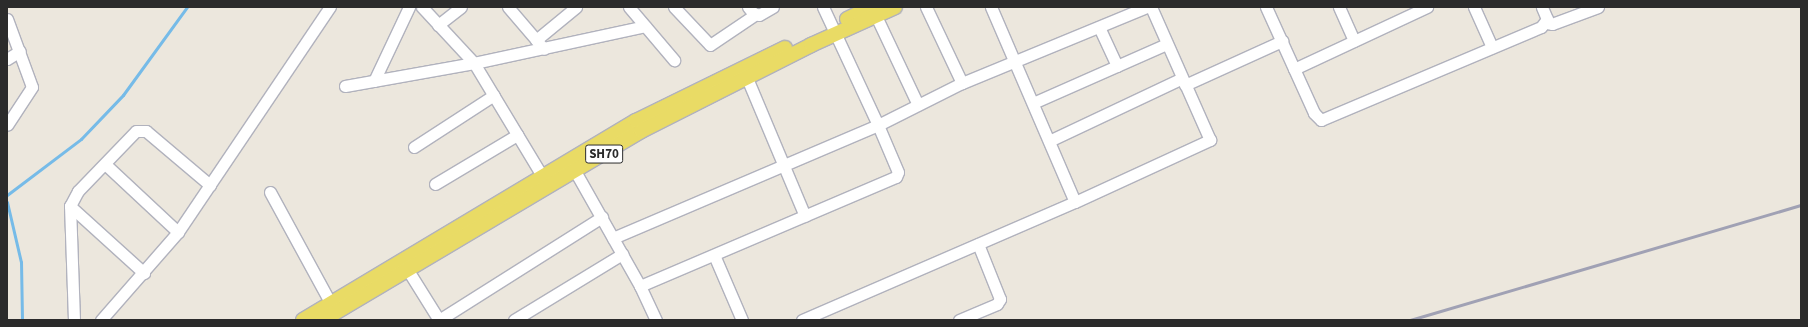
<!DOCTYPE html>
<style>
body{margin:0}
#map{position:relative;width:1808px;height:327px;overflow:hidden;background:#ece7dd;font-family:"Source Sans 3",sans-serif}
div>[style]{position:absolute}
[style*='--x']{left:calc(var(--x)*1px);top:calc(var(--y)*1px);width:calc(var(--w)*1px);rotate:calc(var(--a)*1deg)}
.stream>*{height:3px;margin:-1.5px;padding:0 1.5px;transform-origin:1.5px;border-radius:1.5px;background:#76bbe8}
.roads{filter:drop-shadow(1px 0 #b1b2bd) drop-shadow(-1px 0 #b1b2bd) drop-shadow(0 1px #b1b2bd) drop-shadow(0 -1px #b1b2bd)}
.minor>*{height:11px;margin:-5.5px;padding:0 5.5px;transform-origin:5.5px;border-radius:5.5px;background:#fff}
.major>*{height:14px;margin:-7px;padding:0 7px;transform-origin:7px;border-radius:7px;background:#e9db65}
.rail>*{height:3px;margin:-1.5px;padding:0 1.5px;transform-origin:1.5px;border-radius:1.5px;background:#a0a1b4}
span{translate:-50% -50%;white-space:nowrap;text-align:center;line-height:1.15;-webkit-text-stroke:3px #fff;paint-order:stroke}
.shield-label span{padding:1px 3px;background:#fff;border:1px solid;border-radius:3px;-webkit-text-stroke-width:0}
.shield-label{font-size:13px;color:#2b2b2b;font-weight:700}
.frame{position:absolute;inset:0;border:8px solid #2b2b2b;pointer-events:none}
</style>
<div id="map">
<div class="stream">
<i style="--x:7;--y:195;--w:93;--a:-37.1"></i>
<i style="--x:81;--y:139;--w:61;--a:-46.3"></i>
<i style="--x:123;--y:95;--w:109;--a:-54"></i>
<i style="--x:7;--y:202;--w:62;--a:76.9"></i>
<i style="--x:21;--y:262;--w:58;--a:89"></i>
</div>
<div class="roads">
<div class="minor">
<i style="--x:422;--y:7;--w:76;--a:47.1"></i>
<i style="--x:474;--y:63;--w:141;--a:58.9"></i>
<i style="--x:508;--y:7;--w:55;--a:49.4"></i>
<i style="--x:629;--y:7;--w:70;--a:49.7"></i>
<i style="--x:674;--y:7;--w:52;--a:46.5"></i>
<i style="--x:710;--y:45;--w:55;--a:-34"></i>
<i style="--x:748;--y:7;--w:8;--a:50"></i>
<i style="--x:753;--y:13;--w:6;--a:18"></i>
<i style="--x:759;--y:15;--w:16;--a:-30"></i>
<i style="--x:926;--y:7;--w:84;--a:64.7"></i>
<i style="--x:991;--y:7;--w:212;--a:66.7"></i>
<i style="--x:1266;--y:7;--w:116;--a:65.6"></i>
<i style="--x:1314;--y:113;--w:10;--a:45"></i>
<i style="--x:1321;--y:120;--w:239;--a:-22.9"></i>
<i style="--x:1541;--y:27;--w:10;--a:-53"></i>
<i style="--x:1547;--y:19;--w:13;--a:-113"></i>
<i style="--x:1339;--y:7;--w:37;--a:66"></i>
<i style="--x:1474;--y:7;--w:44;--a:65.8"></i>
<i style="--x:876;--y:16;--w:98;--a:64.7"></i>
<i style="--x:7;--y:19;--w:72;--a:69.8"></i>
<i style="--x:32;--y:87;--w:45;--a:123.3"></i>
<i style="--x:1546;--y:23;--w:6;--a:9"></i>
<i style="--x:1552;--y:24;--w:49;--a:-20.3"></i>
<i style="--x:438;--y:25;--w:29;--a:-38"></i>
<i style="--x:1099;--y:27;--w:43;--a:65.2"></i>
<i style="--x:536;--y:40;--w:52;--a:-39.5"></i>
<i style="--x:7;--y:59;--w:15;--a:-32"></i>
<i style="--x:1294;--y:69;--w:147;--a:-25"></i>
<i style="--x:744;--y:71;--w:157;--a:67.2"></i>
<i style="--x:374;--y:81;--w:82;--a:-64.7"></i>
<i style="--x:1185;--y:85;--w:107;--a:-24.4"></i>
<i style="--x:345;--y:86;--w:131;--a:-10.1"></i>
<i style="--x:474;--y:63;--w:175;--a:-12.2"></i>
<i style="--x:1033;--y:103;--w:146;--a:-23.8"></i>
<i style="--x:1049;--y:141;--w:147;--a:-25.3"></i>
<i style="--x:414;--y:147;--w:95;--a:-33"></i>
<i style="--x:105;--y:164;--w:100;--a:43"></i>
<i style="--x:571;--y:164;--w:140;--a:60.5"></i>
<i style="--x:640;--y:286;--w:38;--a:65"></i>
<i style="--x:435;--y:184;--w:96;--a:-30.9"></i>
<i style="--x:270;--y:192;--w:128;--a:61.4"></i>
<i style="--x:70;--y:206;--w:100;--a:42.2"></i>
<i style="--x:613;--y:238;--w:288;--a:-23.1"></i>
<i style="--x:878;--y:125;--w:94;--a:-26.6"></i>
<i style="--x:962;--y:83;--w:199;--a:-22.4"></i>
<i style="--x:714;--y:255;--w:71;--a:66.7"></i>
<i style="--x:404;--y:264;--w:66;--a:58"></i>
<i style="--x:640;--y:286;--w:278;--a:-23.1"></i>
<i style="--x:896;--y:177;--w:5;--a:-68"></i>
<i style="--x:898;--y:172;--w:51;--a:-113.1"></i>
<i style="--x:878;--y:125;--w:130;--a:-115"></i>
<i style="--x:74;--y:320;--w:114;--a:-92"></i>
<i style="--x:70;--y:206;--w:17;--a:-62"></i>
<i style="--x:78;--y:191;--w:83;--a:-46"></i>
<i style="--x:136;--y:131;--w:10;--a:0"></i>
<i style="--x:146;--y:131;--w:84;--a:40.2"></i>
<i style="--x:101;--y:320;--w:117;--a:-48.8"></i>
<i style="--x:178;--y:232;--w:272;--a:-56"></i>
<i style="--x:439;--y:320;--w:193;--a:-32.3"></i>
<i style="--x:514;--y:320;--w:127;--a:-31.4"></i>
<i style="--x:802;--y:320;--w:297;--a:-23.4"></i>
<i style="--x:1075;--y:202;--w:149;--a:-24.7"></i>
<i style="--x:1210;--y:140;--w:145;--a:-113.9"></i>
<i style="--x:959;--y:320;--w:41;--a:-22.8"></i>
<i style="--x:997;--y:304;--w:6;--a:-59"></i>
<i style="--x:1000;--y:299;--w:59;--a:-111.8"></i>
</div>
<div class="major">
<i style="--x:847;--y:19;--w:28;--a:-26"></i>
<i style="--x:303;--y:320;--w:388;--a:-30.9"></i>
<i style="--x:636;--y:121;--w:166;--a:-26.1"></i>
<i style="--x:323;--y:320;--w:370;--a:-30.7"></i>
<i style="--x:641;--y:131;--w:191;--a:-26.8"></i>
<i style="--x:811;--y:45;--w:92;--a:-24.3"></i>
</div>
</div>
<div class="rail">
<i style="--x:1410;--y:320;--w:408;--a:-16.4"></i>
</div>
<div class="shield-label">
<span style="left:604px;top:154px">SH70</span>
</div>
<div class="frame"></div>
</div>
